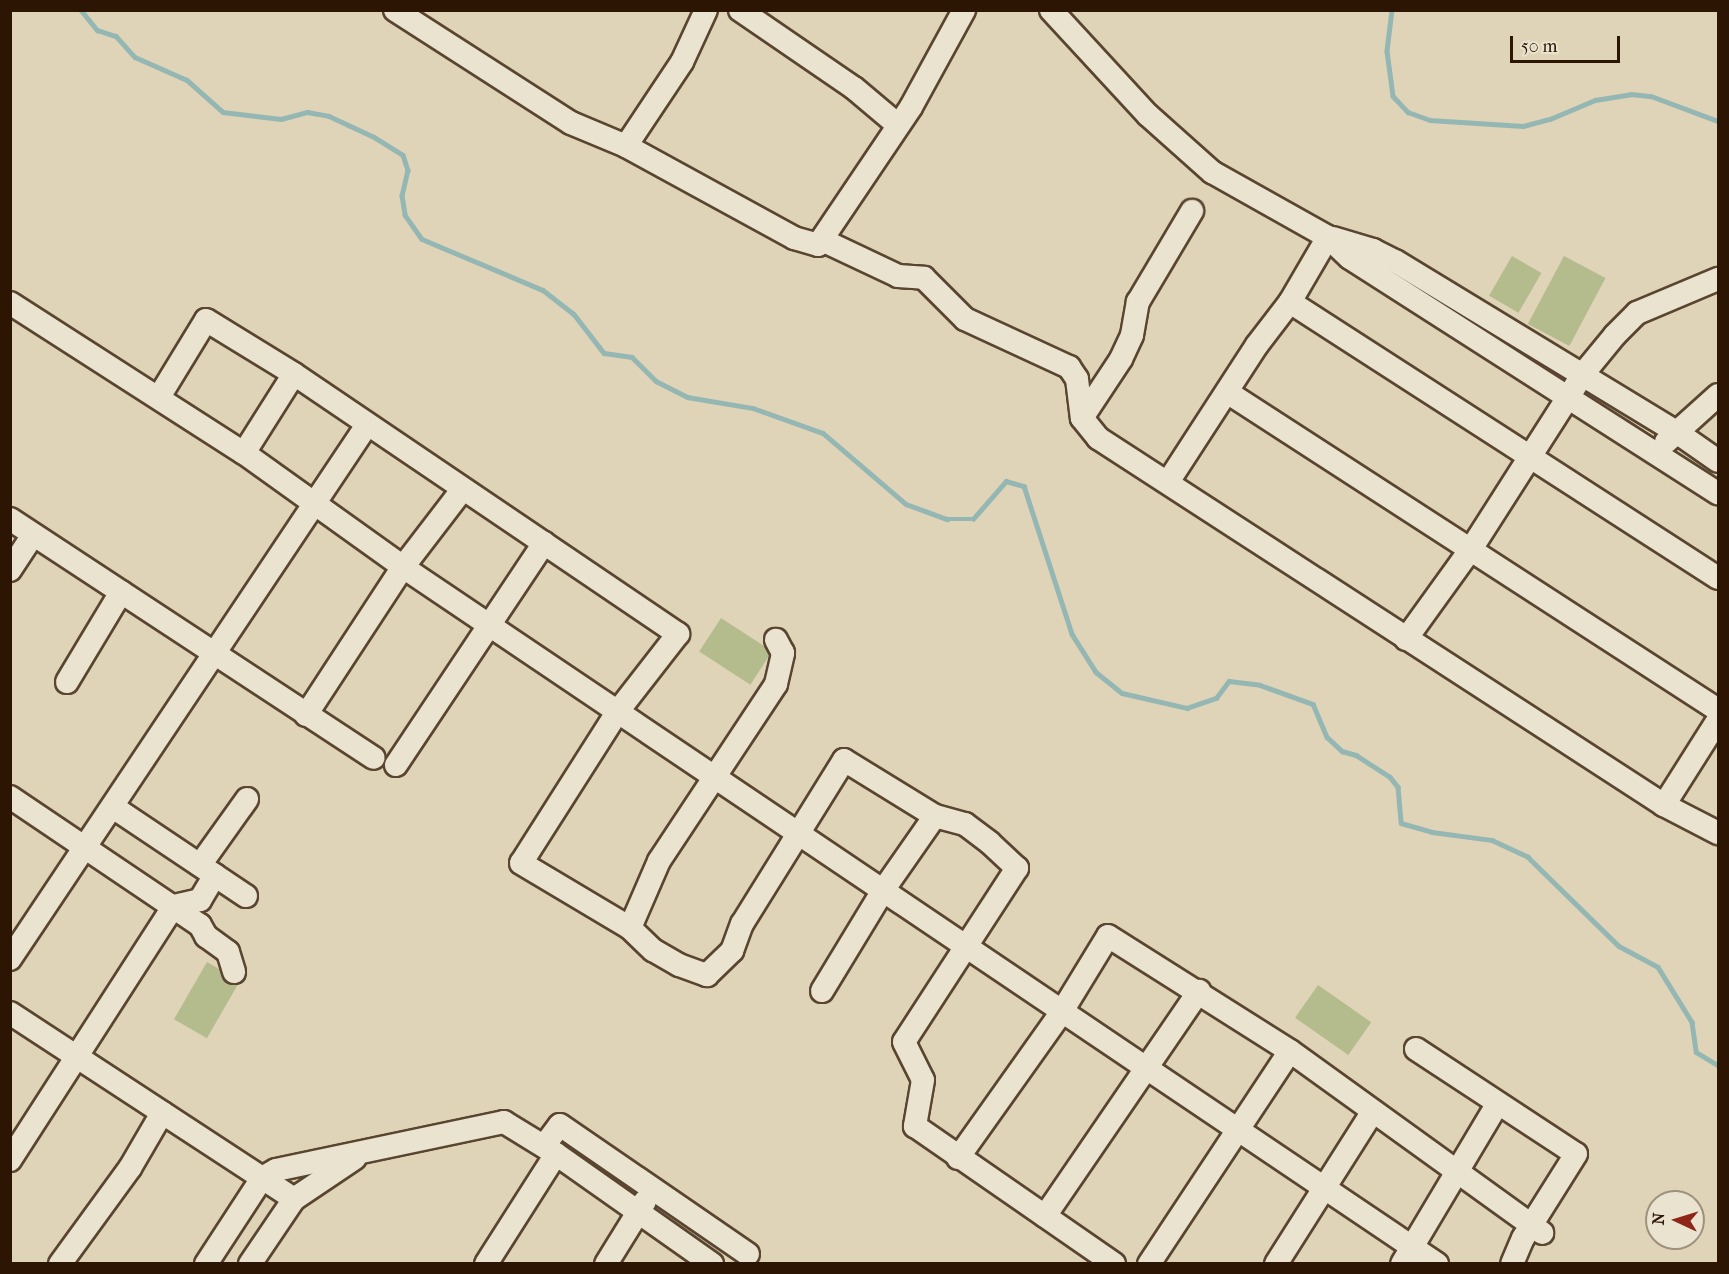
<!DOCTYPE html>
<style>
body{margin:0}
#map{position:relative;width:1729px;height:1274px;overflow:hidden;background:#dfd4b7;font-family:"IM FELL French Canon",serif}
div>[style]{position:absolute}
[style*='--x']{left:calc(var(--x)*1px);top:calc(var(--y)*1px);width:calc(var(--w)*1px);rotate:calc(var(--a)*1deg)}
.green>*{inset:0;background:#b4bc8d;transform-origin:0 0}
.stream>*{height:4.5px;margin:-2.25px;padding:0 2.25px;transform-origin:2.25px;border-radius:2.25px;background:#95b7b4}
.roads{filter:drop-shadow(2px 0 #594530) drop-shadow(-2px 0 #594530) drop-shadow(0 2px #594530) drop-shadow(0 -2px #594530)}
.minor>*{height:22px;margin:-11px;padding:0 11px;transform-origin:11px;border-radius:11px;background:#eae3d0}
span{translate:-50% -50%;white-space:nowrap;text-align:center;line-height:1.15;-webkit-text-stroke:4.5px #eae3d0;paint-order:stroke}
.frame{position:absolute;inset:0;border:12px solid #2c1503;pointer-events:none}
.north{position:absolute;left:1645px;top:1190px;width:60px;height:60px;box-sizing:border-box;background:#eae3d0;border:2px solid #9e917e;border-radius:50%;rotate:274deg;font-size:16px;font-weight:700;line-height:24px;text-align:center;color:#2c1503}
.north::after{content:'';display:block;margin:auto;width:21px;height:27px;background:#8f2418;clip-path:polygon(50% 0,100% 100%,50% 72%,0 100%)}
.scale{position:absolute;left:1510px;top:36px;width:110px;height:27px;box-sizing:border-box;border:3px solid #2c1503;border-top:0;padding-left:8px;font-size:18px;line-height:21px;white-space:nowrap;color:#2c1503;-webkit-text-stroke:4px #eae3d0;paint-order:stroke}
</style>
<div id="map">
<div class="green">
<i style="left:1512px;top:256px;width:34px;height:46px;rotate:30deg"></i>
<i style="left:1564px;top:256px;width:47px;height:77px;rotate:28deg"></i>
<i style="left:721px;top:618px;width:61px;height:40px;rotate:33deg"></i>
<i style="left:207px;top:962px;width:38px;height:66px;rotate:30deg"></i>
<i style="left:1318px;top:985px;width:65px;height:40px;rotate:35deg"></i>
</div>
<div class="stream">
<i style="--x:81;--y:10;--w:26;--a:51"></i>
<i style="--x:97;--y:30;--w:20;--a:18"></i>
<i style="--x:116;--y:36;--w:28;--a:48"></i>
<i style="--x:135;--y:57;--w:57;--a:23.9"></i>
<i style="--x:187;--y:80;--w:48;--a:41.6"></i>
<i style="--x:223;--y:112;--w:58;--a:6.9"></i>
<i style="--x:281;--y:119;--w:27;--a:-15"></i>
<i style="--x:307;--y:112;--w:22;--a:10"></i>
<i style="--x:329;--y:116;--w:50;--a:25"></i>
<i style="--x:374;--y:137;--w:34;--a:32"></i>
<i style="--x:403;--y:155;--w:16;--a:72"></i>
<i style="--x:408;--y:170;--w:26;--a:103"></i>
<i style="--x:402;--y:195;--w:20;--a:81"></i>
<i style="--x:405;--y:215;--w:29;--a:55"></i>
<i style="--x:422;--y:239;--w:131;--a:22.9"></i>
<i style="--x:543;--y:290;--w:39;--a:38"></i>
<i style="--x:574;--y:314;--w:49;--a:52.4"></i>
<i style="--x:604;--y:353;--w:28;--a:8"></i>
<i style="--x:632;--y:357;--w:34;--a:45"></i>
<i style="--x:656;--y:381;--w:35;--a:27"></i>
<i style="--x:687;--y:397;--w:67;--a:9.5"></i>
<i style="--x:753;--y:408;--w:74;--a:19.7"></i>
<i style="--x:823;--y:433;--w:109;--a:40.5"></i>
<i style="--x:906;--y:504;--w:44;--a:20.1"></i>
<i style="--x:947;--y:519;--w:26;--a:0"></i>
<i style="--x:973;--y:519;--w:50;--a:-49"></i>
<i style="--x:1006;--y:481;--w:19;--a:16"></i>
<i style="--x:1024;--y:486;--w:156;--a:72"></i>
<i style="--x:1072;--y:634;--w:45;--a:57.7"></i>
<i style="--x:1096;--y:672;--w:33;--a:39"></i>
<i style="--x:1122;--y:693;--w:67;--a:13"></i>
<i style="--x:1187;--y:708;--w:31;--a:-19"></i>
<i style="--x:1216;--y:698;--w:21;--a:-53"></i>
<i style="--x:1229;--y:681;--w:31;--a:7"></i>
<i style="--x:1260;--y:685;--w:56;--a:19.7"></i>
<i style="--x:1313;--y:704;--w:36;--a:67"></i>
<i style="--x:1327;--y:737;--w:21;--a:43"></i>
<i style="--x:1342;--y:751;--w:15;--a:16"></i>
<i style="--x:1356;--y:755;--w:40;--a:32.9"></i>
<i style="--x:1390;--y:777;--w:13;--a:51"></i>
<i style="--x:1398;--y:787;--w:36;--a:85"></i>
<i style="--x:1401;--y:823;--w:32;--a:16"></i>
<i style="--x:1432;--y:832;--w:61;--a:7.6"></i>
<i style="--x:1492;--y:840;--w:40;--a:25"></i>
<i style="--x:1528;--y:857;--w:127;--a:44.4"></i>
<i style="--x:1619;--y:946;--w:44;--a:28.3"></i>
<i style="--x:1658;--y:967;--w:65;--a:58.3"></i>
<i style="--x:1692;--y:1022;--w:30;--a:82"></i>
<i style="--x:1696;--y:1052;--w:26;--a:31"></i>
<i style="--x:1392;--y:10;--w:41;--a:97"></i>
<i style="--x:1387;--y:51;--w:45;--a:82.4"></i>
<i style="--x:1393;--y:96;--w:22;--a:47"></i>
<i style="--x:1408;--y:112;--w:23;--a:20"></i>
<i style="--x:1430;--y:120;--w:93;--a:3.7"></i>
<i style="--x:1523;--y:126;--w:28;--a:-15"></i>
<i style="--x:1550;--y:119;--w:49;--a:-22.9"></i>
<i style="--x:1595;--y:100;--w:36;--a:-9"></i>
<i style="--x:1631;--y:94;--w:20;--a:6"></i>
<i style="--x:1651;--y:96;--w:72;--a:20.5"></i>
</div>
<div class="roads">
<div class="minor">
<i style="--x:395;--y:10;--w:209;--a:32.7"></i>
<i style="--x:571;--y:123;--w:60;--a:22.7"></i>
<i style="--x:626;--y:146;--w:192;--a:28.7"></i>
<i style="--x:794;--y:238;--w:25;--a:16"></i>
<i style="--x:818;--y:245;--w:166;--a:-56"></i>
<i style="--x:911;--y:107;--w:111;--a:-61.3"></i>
<i style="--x:740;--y:10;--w:138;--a:34.4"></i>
<i style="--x:854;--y:88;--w:57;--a:40.1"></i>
<i style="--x:1051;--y:10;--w:143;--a:47.3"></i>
<i style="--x:1148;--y:115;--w:86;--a:41.7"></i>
<i style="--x:1212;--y:172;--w:133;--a:29.3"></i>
<i style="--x:1328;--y:237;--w:30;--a:44"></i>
<i style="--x:1350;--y:258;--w:437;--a:32.6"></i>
<i style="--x:626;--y:146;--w:101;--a:-56.3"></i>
<i style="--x:682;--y:62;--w:57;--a:-65.2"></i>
<i style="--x:1333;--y:238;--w:42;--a:16.7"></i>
<i style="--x:1373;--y:250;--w:25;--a:27"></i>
<i style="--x:1395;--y:261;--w:328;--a:31.3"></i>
<i style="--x:1675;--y:431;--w:52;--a:34.9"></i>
<i style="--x:822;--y:240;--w:84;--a:25.3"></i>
<i style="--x:898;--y:276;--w:26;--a:4"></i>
<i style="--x:924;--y:278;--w:58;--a:45"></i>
<i style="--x:965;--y:319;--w:115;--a:24.8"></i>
<i style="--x:1069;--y:367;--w:14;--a:56"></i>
<i style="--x:1077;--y:379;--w:39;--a:83"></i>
<i style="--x:1082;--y:418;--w:26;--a:51"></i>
<i style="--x:1098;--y:438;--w:675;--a:32.96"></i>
<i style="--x:1664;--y:805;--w:61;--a:27.4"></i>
<i style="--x:1290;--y:302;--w:509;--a:32.82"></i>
<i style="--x:10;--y:303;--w:278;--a:32.7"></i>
<i style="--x:244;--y:453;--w:196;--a:35.6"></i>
<i style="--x:403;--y:567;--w:1247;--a:33.98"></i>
<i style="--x:1227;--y:392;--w:585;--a:32.93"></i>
<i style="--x:159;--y:397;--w:90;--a:-58.6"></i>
<i style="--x:206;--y:320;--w:103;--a:31.5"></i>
<i style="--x:294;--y:374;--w:464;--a:34.1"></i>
<i style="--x:678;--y:634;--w:98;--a:127.9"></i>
<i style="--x:618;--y:711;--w:180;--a:122.5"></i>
<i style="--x:521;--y:863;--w:127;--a:30.8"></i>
<i style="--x:630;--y:928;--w:32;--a:44"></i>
<i style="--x:653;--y:950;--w:30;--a:30"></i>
<i style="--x:679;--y:965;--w:30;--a:20"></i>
<i style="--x:707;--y:975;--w:35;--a:-44"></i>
<i style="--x:732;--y:951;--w:29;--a:-70"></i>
<i style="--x:742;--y:924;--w:193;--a:-58.1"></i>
<i style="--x:844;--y:760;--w:107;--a:31.6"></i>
<i style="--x:935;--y:816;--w:31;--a:15"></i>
<i style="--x:965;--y:824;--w:31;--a:37"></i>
<i style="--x:990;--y:843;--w:37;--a:43"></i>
<i style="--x:1017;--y:868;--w:207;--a:123"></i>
<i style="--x:904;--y:1042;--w:42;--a:63.4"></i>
<i style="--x:923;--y:1080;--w:47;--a:99.9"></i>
<i style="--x:915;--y:1126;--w:242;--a:34.7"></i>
<i style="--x:1082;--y:418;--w:71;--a:-56.5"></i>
<i style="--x:1121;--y:359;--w:26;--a:-65"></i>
<i style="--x:1132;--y:335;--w:34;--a:-80"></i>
<i style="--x:1138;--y:302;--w:106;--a:-59.3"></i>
<i style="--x:1666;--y:442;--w:70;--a:-42.1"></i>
<i style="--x:244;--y:453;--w:93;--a:-57.7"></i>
<i style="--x:1168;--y:482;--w:163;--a:-57"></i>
<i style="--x:1257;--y:345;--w:54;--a:-52.5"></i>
<i style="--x:1290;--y:302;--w:75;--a:-59.7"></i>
<i style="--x:10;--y:519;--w:435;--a:33.3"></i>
<i style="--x:10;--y:570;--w:42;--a:-56.7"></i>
<i style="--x:1406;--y:639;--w:111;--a:-54.2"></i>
<i style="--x:1471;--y:549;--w:208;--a:-57.4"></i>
<i style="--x:1583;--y:374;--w:50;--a:-50.6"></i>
<i style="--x:1615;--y:335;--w:31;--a:-45"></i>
<i style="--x:1637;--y:313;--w:88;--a:-22.8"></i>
<i style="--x:67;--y:682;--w:105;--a:-59"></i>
<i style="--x:306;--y:715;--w:177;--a:-56.8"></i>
<i style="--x:403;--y:567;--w:97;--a:-52.5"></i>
<i style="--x:396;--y:765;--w:267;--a:-56.3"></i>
<i style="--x:10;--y:797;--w:229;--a:34"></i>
<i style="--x:200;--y:925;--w:13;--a:61"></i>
<i style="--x:206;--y:936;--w:27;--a:36"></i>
<i style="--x:228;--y:952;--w:21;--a:73"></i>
<i style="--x:1664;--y:805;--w:101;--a:-57.6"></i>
<i style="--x:113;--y:807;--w:160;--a:33.8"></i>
<i style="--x:200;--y:865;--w:81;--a:-54.5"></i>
<i style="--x:630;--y:928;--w:73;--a:-66.6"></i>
<i style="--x:659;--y:861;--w:212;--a:-56.5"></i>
<i style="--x:776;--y:684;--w:32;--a:-77"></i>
<i style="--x:783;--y:653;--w:15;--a:-118"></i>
<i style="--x:10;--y:959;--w:642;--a:-56.24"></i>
<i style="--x:822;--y:991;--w:119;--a:-58.7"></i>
<i style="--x:884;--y:889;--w:89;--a:-55.1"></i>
<i style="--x:10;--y:1013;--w:339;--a:33.2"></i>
<i style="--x:1416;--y:1049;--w:191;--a:33.3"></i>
<i style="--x:1576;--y:1154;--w:99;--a:122.2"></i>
<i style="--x:1523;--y:1238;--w:28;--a:113"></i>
<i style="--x:544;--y:1146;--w:26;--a:-53"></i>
<i style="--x:560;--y:1125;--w:228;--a:34.5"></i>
<i style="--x:958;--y:1158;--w:178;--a:-54.6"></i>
<i style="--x:1061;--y:1013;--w:90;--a:-58.6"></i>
<i style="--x:1108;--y:936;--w:215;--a:32.3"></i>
<i style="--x:1290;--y:1051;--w:311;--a:35.8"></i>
<i style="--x:10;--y:1160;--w:302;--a:-57.2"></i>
<i style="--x:174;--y:906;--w:27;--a:-13"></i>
<i style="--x:200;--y:900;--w:29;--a:-59"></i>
<i style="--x:1045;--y:1216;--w:273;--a:-55.6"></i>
<i style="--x:60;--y:1264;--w:119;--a:-53.9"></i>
<i style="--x:130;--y:1168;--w:64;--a:-59.8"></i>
<i style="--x:206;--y:1264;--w:103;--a:-56.9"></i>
<i style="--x:262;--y:1178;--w:16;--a:-30"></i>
<i style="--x:276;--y:1170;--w:233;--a:-11.9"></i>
<i style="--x:504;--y:1122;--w:61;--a:31.6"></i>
<i style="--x:556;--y:1154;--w:191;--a:35.2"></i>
<i style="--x:250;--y:1264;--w:78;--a:-55.9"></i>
<i style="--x:294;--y:1199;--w:73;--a:-33.9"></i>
<i style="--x:486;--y:1264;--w:130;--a:-57.5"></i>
<i style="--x:606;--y:1264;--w:74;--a:-58.2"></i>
<i style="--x:1149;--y:1264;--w:255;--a:-56.5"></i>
<i style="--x:1276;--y:1264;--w:179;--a:-57.6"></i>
<i style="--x:1402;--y:1264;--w:187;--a:-59.2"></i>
</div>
</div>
<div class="frame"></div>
<div class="north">N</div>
<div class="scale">50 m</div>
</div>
